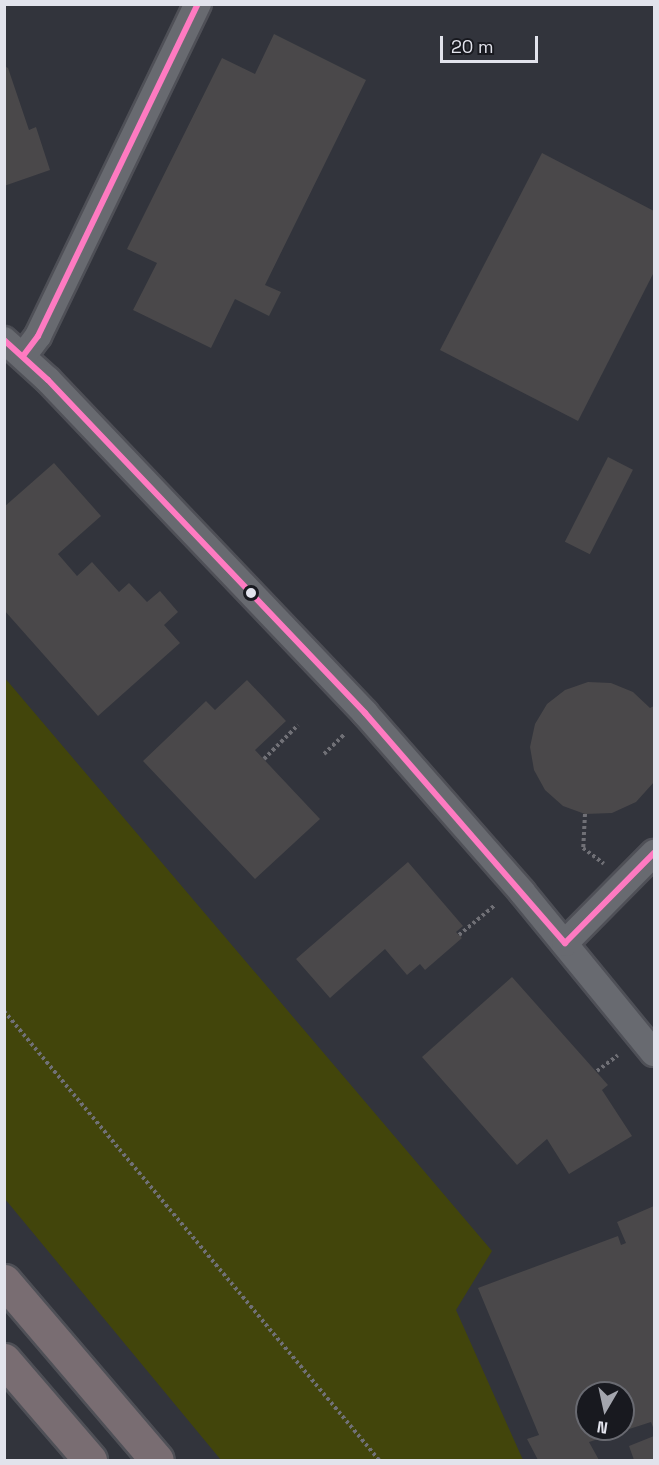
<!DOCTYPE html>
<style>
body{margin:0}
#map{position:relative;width:659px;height:1465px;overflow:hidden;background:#32343c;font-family:"Space Grotesk",sans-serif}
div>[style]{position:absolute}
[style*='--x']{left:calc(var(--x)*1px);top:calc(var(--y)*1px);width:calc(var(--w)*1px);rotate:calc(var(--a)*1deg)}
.green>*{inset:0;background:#42450b}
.building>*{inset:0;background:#4a484a;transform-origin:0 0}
.path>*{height:4px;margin-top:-2px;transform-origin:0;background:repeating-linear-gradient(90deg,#707076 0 3px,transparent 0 6px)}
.roads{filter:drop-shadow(2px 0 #4f5057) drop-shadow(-2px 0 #4f5057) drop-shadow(0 2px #4f5057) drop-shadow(0 -2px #4f5057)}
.minor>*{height:26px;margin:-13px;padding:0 13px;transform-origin:13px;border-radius:13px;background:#686a70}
.motorway>*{height:33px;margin:-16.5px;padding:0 16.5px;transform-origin:16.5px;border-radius:16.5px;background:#796d72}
.bus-1>*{height:6px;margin:-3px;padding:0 3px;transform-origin:3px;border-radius:3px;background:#fe7ac1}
.dots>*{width:16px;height:16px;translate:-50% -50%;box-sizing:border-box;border:3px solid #18191f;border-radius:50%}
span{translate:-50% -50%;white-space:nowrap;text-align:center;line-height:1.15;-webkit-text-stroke:4.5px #18191f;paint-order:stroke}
.frame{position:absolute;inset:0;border:6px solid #e2e3ec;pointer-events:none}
.north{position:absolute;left:575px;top:1381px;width:60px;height:60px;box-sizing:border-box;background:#18191f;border:2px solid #696a71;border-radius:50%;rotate:189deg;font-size:16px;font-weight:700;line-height:24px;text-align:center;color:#e2e3ec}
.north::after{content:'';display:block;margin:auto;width:21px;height:27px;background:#a4a6ae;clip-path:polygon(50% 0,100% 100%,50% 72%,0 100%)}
.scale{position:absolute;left:440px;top:36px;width:98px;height:27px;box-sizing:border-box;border:3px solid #e2e3ec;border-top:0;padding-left:8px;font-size:18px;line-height:21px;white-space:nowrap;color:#e2e3ec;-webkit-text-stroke:4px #18191f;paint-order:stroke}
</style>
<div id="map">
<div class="green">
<i style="clip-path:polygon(4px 677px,492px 1251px,456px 1310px,523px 1460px,221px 1460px,5px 1199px)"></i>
</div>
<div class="building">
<i style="clip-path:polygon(274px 34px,366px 80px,265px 285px,281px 292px,269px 316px,235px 299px,211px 348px,133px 310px,157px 263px,127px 249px,222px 58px,255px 74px)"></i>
<i style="clip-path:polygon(4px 66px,8px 68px,29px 130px,36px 127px,50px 170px,4px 186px)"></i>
<i style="clip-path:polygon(542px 153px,654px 211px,654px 272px,578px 421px,440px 350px)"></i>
<i style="left:608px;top:457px;width:28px;height:95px;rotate:27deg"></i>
<i style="clip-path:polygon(54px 463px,101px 516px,58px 554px,77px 576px,92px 562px,119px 592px,129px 583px,147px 602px,160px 591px,178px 612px,164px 625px,180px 643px,98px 716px,4px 610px,4px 507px)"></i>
<i style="clip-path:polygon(247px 680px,286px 721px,255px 750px,320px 819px,255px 879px,143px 761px,206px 701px,215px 710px)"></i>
<i style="clip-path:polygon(588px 682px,611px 683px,633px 692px,650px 708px,654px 706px,654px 782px,636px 802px,612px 813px,585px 814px,563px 806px,545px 790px,534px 770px,530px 747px,535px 724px,547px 704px,565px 690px)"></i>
<i style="clip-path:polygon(408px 862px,463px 926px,456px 932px,462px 938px,425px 970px,420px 964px,407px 975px,385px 949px,330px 998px,296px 959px)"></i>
<i style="clip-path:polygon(512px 977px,608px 1085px,602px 1090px,632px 1136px,569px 1174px,547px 1139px,517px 1165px,422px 1057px)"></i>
<i style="clip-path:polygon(evenodd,654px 1206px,654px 1430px,651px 1422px,589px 1442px,599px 1460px,538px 1460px,527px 1439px,539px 1435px,478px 1288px,618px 1236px,621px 1245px,626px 1243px,617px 1222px,654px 1206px,587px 1393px,623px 1393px,623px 1429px,587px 1429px,587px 1393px)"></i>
<i style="clip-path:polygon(654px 1436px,654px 1460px,634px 1460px,629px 1446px)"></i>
</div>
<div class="path">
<i style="--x:324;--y:754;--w:29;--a:-44"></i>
<i style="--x:264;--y:759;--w:48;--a:-45"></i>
<i style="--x:585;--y:814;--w:34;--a:93"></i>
<i style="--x:583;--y:848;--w:26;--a:37"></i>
<i style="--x:459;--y:935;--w:47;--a:-39.8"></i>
<i style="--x:4;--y:1011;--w:585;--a:50.13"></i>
<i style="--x:597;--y:1071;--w:26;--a:-37"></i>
</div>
<div class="roads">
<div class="minor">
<i style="--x:4;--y:340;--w:59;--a:42.3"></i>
<i style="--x:48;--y:380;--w:460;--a:46.4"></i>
<i style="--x:365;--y:713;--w:238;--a:48.7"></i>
<i style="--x:522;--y:892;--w:208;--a:50.7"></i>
<i style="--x:23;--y:356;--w:25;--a:-53"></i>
<i style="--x:38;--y:336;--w:369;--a:-64.3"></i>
<i style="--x:565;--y:943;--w:127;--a:-45.3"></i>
</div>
<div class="motorway">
<i style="--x:4;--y:1281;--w:235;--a:49.5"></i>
<i style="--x:4;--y:1360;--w:132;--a:49.3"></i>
</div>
</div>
<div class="bus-1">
<i style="--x:4;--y:340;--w:59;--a:42.3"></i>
<i style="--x:48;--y:380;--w:460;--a:46.4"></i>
<i style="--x:365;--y:713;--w:305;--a:49"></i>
<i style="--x:23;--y:356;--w:25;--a:-53"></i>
<i style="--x:38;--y:336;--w:369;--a:-64.3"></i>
<i style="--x:565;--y:943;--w:127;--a:-45.3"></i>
</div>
<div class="dots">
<i style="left:251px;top:593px;background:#e2e3ec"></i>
</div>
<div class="frame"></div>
<div class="north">N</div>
<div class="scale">20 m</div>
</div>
